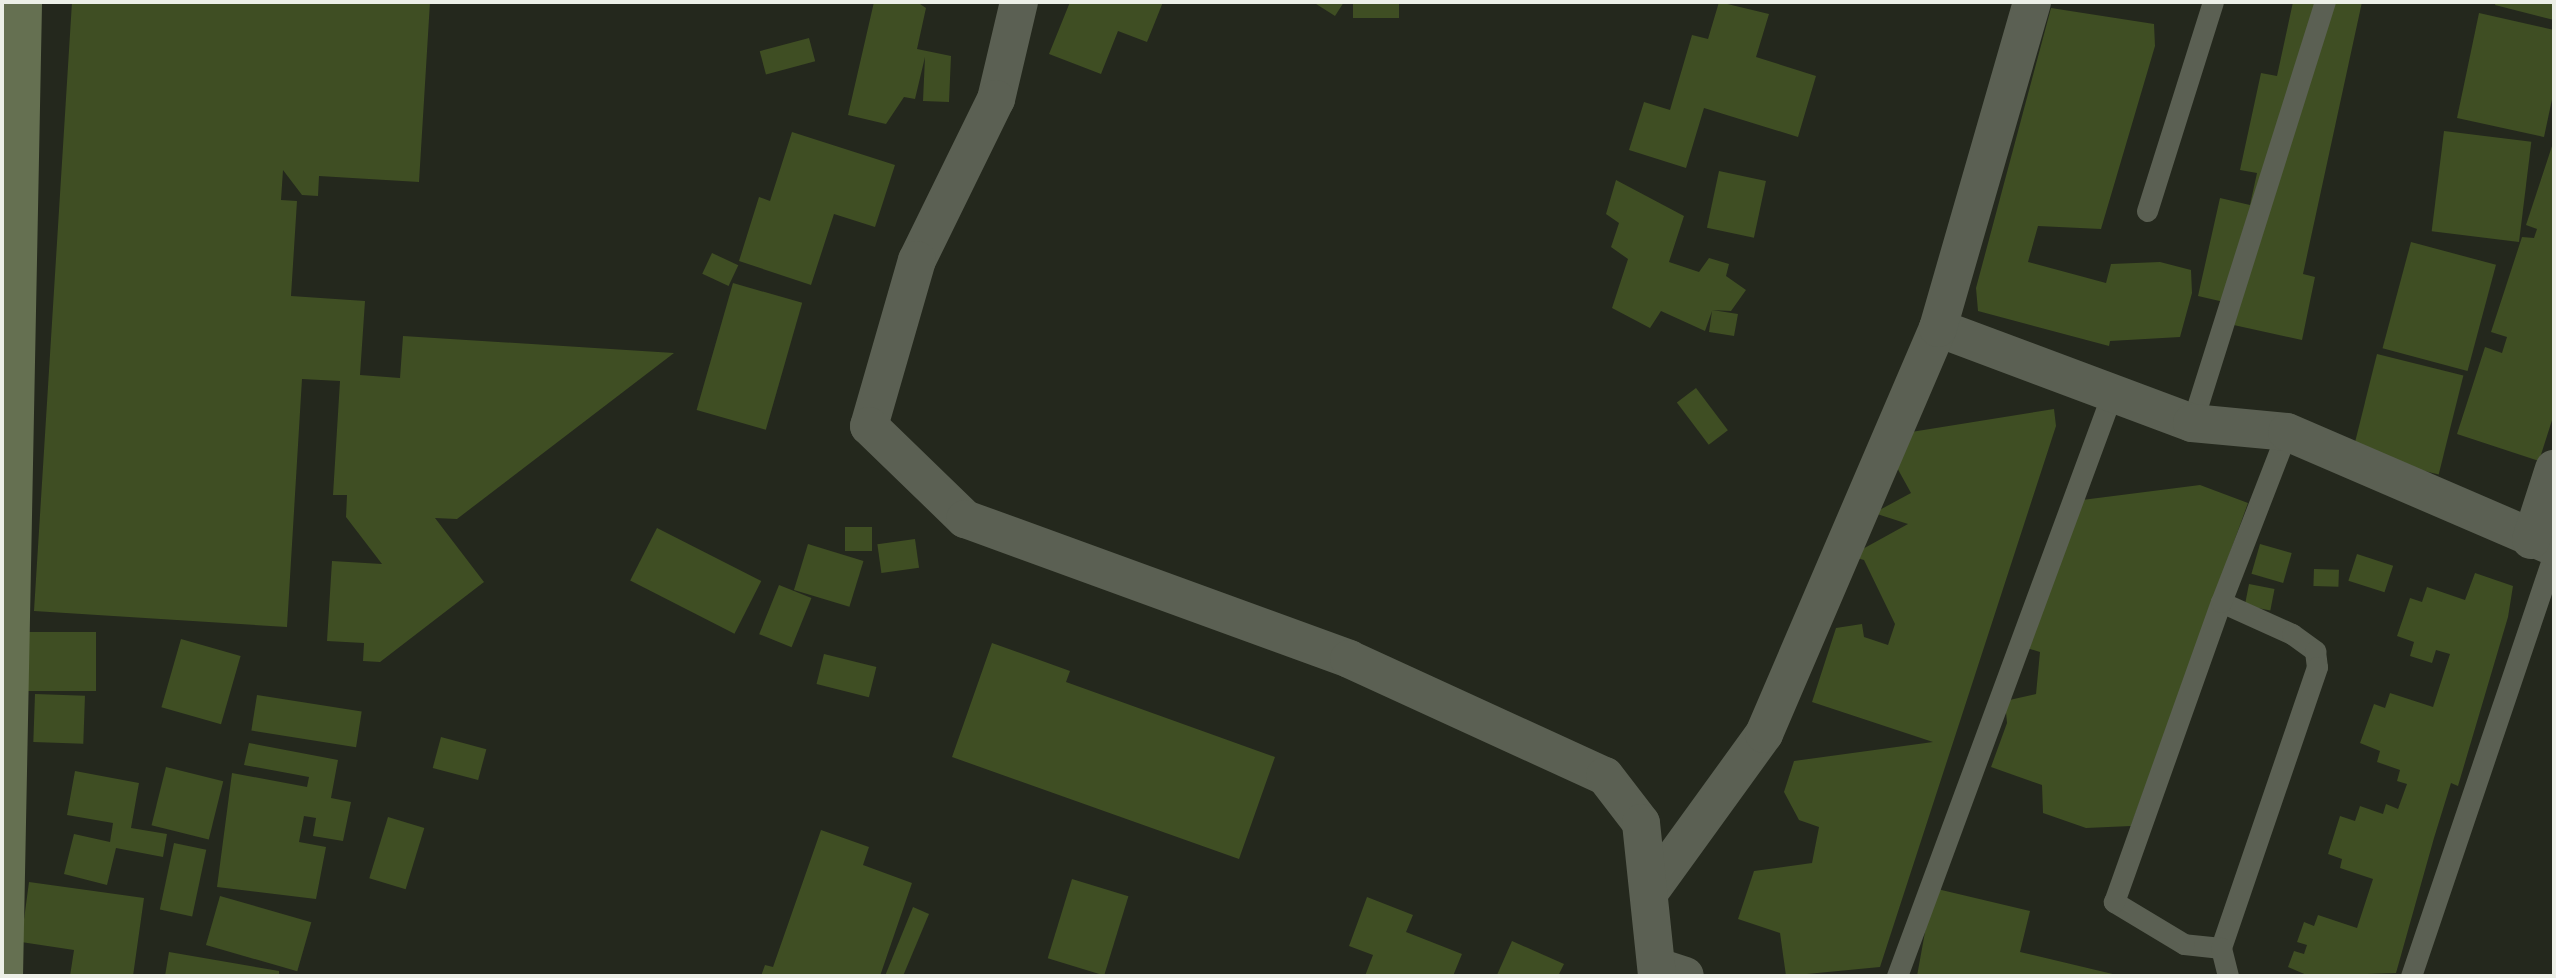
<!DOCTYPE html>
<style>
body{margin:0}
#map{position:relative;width:2556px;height:978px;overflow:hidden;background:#24281d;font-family:Jost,sans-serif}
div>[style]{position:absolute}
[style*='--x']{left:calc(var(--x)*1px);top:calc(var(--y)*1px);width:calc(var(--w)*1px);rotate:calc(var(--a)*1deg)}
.building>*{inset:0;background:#3f4e23;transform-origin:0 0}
.service>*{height:21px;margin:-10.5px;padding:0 10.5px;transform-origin:10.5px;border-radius:10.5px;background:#5b6053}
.minor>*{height:38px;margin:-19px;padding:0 19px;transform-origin:19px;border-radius:19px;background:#5b6053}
.tertiary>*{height:38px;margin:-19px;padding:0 19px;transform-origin:19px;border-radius:19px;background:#5b6053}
.secondary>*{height:38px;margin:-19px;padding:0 19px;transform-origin:19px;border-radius:19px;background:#657051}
span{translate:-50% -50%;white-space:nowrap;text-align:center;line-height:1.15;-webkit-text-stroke:6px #24281d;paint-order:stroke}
.frame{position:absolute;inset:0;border:4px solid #ecefe7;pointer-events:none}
</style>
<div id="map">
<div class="building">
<i style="clip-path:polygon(72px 2px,430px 2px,419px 182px,319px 176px,318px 196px,302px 195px,283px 170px,281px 200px,297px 201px,291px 296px,365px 301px,360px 375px,400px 378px,403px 336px,674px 353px,457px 519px,435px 518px,484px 582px,380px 662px,363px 661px,364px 643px,327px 641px,332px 561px,382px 564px,346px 517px,347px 495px,333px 495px,340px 381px,302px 379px,287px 627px,34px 611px)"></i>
<i style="clip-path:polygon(874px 2px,917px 2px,926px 8px,917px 49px,951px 56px,949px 102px,923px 101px,925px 57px,915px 99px,904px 97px,886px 124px,848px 115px)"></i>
<i style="clip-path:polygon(1070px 2px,1163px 2px,1147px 42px,1118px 31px,1101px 74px,1049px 54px)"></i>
<i style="clip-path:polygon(1313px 2px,1344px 2px,1335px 16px)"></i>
<i style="left:1353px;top:2px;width:46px;height:16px"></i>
<i style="clip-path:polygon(1719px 2px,1769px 14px,1756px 57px,1816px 76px,1798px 137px,1704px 108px,1686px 168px,1629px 150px,1644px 102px,1670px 110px,1692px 35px,1708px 39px)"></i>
<i style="clip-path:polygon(2293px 2px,2362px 2px,2303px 274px,2315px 277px,2302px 340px,2220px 322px,2224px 302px,2198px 296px,2220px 198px,2250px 205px,2257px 173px,2240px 170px,2261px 73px,2277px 76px)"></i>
<i style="clip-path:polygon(2496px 2px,2554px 2px,2554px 20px,2495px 5px)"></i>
<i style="clip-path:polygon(2051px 8px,2154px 24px,2155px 46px,2101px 229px,2038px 226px,2028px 262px,2106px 283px,2111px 264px,2160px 262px,2191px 270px,2192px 293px,2180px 337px,2110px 341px,2109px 346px,1978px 311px,1976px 288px)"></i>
<i style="clip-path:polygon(2479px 13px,2554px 30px,2554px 90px,2544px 137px,2457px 118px)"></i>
<i style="left:809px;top:38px;width:24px;height:51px;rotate:75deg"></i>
<i style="left:2444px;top:131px;width:88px;height:101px;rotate:7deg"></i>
<i style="clip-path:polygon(792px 132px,895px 165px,875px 227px,834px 214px,811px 285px,739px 261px,759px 197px,770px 201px)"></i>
<i style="clip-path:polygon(2554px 140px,2554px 414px,2539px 461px,2457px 434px,2485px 347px,2502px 353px,2507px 337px,2491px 332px,2522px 237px,2534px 238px,2537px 229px,2526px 225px)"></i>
<i style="left:1719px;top:171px;width:48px;height:58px;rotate:12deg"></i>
<i style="clip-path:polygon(1616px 180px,1684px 216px,1669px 262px,1699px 272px,1709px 258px,1729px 264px,1726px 276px,1746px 290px,1731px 311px,1712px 310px,1738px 314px,1734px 336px,1709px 332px,1712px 311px,1705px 331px,1661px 311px,1650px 328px,1612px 308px,1628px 259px,1611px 247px,1619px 223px,1606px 214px)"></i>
<i style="left:2411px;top:242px;width:88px;height:110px;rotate:15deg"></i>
<i style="left:712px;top:253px;width:29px;height:23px;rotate:25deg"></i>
<i style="left:733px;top:283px;width:72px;height:132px;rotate:16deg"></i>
<i style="left:2377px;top:354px;width:89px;height:102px;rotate:14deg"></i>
<i style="left:1696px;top:388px;width:53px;height:24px;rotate:53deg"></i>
<i style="clip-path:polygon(2054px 409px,2056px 426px,1880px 967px,1786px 976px,1780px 933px,1738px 919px,1754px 871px,1812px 863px,1819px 827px,1799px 820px,1784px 792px,1794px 761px,1933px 742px,1812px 702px,1836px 628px,1862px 624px,1864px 637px,1888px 645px,1895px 624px,1864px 560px,1850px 556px,1908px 524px,1874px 513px,1911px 493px,1895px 464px,1905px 433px)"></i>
<i style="clip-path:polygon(2200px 485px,2248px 503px,2131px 826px,2086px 828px,2043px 813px,2042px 785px,1991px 767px,2007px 723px,2005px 701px,2036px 694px,2040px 652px,2027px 648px,2082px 500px)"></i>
<i style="left:845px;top:527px;width:27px;height:24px"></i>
<i style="left:657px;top:528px;width:117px;height:59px;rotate:27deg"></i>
<i style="left:915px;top:539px;width:29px;height:38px;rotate:82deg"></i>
<i style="left:808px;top:544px;width:58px;height:48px;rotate:17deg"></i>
<i style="left:2260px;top:544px;width:33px;height:31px;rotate:16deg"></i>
<i style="left:2357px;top:554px;width:38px;height:28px;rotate:18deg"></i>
<i style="left:2314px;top:569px;width:25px;height:17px;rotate:2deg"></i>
<i style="clip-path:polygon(2475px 573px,2513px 586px,2508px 617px,2458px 786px,2451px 783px,2434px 838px,2396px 973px,2309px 976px,2288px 967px,2294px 951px,2304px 954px,2307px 945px,2297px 942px,2304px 922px,2314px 926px,2318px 915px,2357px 928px,2373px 879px,2340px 868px,2342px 859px,2328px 854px,2340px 816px,2355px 821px,2360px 806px,2383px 814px,2386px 804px,2398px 809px,2407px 784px,2397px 781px,2400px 770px,2377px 762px,2380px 751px,2360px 743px,2374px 704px,2385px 708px,2390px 693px,2433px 707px,2450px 654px,2436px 650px,2432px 663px,2410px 656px,2414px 642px,2397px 636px,2410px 598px,2422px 602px,2427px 587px,2465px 600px)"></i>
<i style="left:2249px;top:584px;width:26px;height:22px;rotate:11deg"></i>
<i style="left:779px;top:585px;width:35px;height:53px;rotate:22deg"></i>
<i style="left:24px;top:632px;width:72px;height:59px"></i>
<i style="left:181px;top:639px;width:62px;height:71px;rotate:16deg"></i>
<i style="clip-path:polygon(992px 643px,1070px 671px,1066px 682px,1275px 757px,1239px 859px,952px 757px)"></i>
<i style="left:824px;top:654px;width:54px;height:31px;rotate:14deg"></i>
<i style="left:35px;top:694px;width:50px;height:48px;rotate:2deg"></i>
<i style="left:257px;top:695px;width:106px;height:36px;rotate:9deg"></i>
<i style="left:441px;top:737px;width:47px;height:32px;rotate:15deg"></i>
<i style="clip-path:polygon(249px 743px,338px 760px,331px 798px,351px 802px,343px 841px,313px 836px,316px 818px,304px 816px,299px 842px,326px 847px,316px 899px,217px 887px,232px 773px,307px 787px,309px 777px,244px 765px)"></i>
<i style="left:166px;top:767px;width:59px;height:60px;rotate:14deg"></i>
<i style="clip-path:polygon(75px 771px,139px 783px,131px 828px,167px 834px,163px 857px,116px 848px,107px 885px,64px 874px,74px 834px,110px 842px,113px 823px,67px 815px)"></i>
<i style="left:388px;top:817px;width:38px;height:64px;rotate:17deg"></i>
<i style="clip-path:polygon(821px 830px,869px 847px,863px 865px,912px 883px,880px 976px,761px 976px,765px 965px,773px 967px)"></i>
<i style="left:174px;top:843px;width:33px;height:68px;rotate:12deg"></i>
<i style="left:1072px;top:879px;width:59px;height:83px;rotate:17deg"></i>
<i style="clip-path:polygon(29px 882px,144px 898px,133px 976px,70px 976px,74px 950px,21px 942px)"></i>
<i style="clip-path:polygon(1933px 888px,2030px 911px,2020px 952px,2121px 976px,1917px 976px)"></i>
<i style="left:220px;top:896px;width:95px;height:51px;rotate:16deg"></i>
<i style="clip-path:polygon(1367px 897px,1413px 915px,1406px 932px,1462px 954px,1453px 976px,1365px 976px,1373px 955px,1349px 946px)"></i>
<i style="clip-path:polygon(913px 907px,929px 914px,903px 976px,885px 976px)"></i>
<i style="clip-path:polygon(1512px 941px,1564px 964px,1558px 976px,1497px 975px)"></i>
<i style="clip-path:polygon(169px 952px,279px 971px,279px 976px,165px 976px)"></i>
</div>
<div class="service">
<i style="--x:2147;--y:211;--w:219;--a:-72.5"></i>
<i style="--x:2192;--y:423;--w:442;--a:-72.5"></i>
<i style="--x:2221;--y:602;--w:78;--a:24.3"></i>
<i style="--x:2292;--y:634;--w:29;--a:36"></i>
<i style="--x:2315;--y:651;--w:16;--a:83"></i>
<i style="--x:2317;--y:667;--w:297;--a:108.9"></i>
<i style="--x:2221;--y:948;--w:37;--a:-174"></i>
<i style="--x:2184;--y:944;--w:82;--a:-149"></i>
<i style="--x:2114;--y:902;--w:319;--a:-70.4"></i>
<i style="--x:2221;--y:602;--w:182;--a:-68.8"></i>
<i style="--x:2221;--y:948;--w:29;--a:76"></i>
<i style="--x:1897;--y:976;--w:624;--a:-69.73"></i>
<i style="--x:2411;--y:976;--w:446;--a:-71.3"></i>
</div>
<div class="minor">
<i style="--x:1938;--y:328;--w:271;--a:20.5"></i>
<i style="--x:2192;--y:423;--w:95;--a:5.4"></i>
<i style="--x:2287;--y:432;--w:291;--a:23.3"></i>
<i style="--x:2531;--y:540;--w:75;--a:-72.1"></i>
<i style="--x:1651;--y:890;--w:193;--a:-54.1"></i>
<i style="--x:1764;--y:734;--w:442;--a:-66.8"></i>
<i style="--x:1938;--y:328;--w:339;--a:-73.9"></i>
<i style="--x:1661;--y:968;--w:25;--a:18"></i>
</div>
<div class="tertiary">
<i style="--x:1019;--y:2;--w:100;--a:103.3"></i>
<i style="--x:996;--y:99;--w:179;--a:116.1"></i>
<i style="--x:917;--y:260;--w:173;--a:106.1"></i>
<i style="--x:869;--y:426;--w:134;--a:44.1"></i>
<i style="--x:965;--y:519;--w:409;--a:20"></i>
<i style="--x:1349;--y:659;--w:281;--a:24.6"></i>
<i style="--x:1605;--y:776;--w:59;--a:52.5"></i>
<i style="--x:1641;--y:823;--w:154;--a:84"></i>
</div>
<div class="secondary">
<i style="--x:4;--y:976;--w:974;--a:-88.88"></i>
</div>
<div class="frame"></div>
</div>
